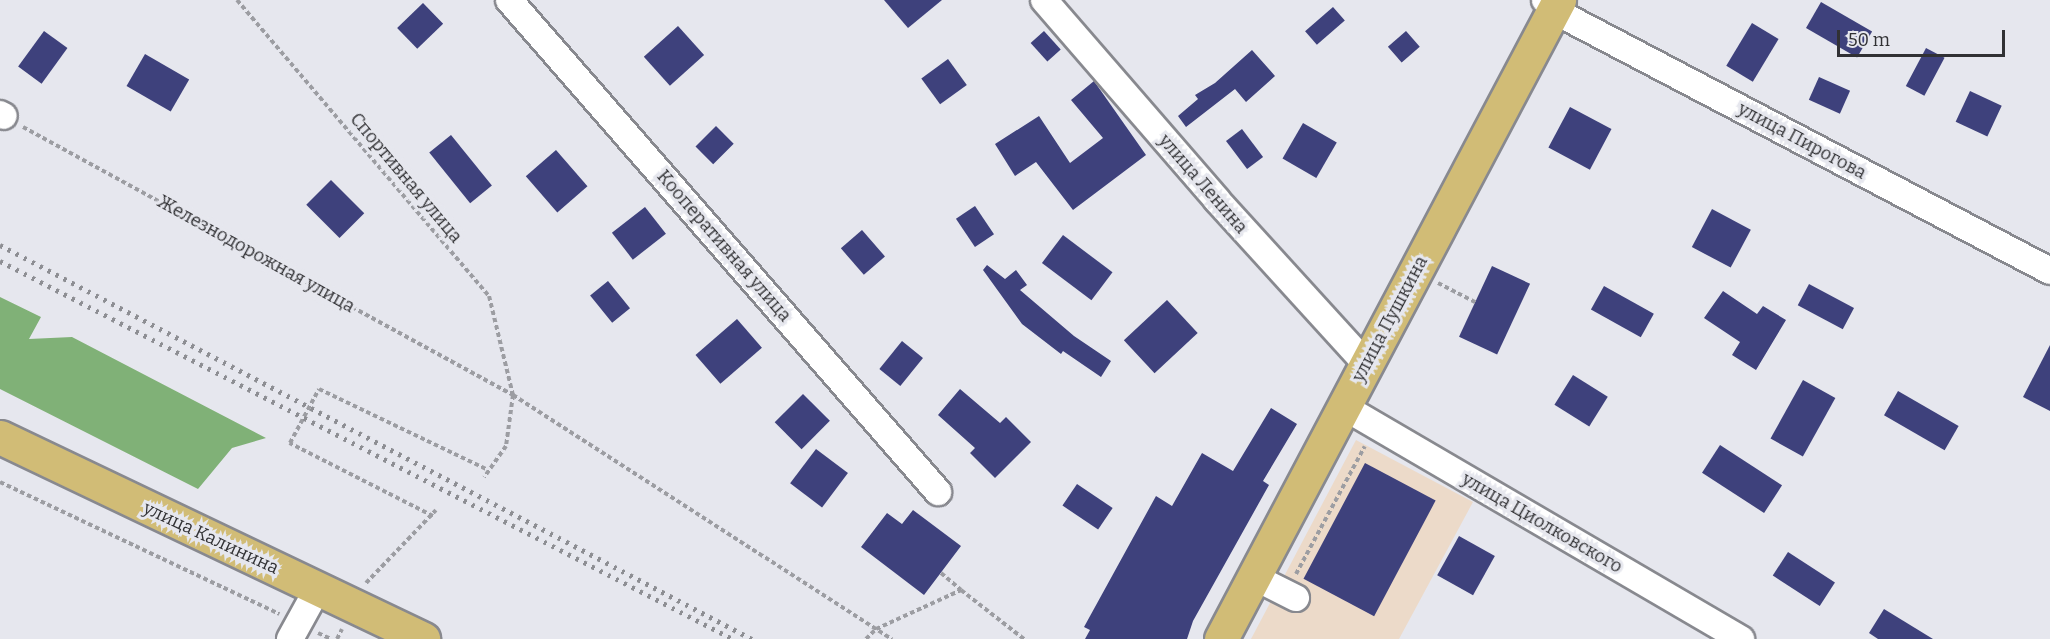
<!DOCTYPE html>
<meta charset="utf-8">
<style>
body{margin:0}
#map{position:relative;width:2050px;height:639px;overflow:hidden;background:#e6e7ee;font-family:Bitter,serif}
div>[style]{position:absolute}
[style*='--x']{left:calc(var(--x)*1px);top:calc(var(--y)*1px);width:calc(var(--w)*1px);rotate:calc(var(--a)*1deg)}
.commercial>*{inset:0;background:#ecdac9}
.forest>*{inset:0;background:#80b177}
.building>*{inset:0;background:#3e417c;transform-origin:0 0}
.path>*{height:4px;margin-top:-2px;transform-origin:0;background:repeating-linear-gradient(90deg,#9c9da2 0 4.5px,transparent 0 7.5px)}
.roads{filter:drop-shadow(2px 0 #88898f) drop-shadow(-2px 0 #88898f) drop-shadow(0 2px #88898f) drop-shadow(0 -2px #88898f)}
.minor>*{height:26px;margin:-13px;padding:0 13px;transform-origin:13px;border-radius:13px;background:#fff}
.major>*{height:33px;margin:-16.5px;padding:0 16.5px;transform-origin:16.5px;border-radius:16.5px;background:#d1bc76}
.rail>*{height:4.5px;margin-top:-2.25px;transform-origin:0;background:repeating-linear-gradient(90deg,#8d8e93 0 3px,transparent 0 9px)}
span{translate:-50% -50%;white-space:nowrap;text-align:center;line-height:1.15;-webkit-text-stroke:6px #e6e7ee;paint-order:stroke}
.street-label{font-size:18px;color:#313134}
.scale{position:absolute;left:1837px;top:30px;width:168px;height:27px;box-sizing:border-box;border:3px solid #313134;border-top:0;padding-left:8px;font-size:18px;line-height:21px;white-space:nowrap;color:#313134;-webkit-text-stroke:4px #e6e7ee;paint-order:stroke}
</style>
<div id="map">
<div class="commercial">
<i style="clip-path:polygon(1356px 440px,1473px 502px,1399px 639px,1251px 639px)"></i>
</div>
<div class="forest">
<i style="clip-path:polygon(0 297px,41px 317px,29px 339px,72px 337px,266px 438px,232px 448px,198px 489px,0 389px)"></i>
</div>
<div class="building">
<i style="clip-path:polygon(884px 0,942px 0,908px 28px)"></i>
<i style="left:1821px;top:2px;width:59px;height:30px;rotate:30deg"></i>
<i style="left:423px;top:3px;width:29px;height:36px;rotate:46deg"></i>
<i style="left:1333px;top:7px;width:18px;height:37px;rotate:49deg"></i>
<i style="left:1752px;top:23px;width:31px;height:50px;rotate:31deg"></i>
<i style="left:678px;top:26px;width:39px;height:46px;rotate:48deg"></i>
<i style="left:44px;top:31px;width:29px;height:44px;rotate:36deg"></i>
<i style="left:1044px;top:31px;width:25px;height:18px;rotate:48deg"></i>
<i style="left:1406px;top:31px;width:21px;height:24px;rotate:49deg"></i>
<i style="left:1926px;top:48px;width:21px;height:43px;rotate:28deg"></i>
<i style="clip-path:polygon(1252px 50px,1275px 76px,1246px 102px,1235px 89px,1186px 127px,1178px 116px,1198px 99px,1195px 95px,1215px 83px)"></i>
<i style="left:145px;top:54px;width:51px;height:37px;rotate:30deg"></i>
<i style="left:948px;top:59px;width:32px;height:33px;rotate:54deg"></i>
<i style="left:1819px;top:77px;width:34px;height:25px;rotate:24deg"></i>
<i style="clip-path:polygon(1094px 81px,1146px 155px,1073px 210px,1036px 162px,1015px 176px,995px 144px,1039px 116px,1070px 163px,1103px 138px,1071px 100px)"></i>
<i style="left:1970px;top:91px;width:35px;height:34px;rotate:25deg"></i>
<i style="left:1570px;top:107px;width:47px;height:46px;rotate:28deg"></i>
<i style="left:1303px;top:123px;width:39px;height:41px;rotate:30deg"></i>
<i style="left:716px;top:126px;width:25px;height:29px;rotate:45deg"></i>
<i style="left:1242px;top:129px;width:35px;height:20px;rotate:53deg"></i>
<i style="left:451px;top:135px;width:65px;height:28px;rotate:51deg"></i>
<i style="left:556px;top:150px;width:48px;height:40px;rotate:49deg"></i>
<i style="left:331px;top:180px;width:47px;height:35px;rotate:45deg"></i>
<i style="left:975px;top:206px;width:34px;height:23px;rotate:56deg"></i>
<i style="left:645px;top:207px;width:34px;height:42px;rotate:52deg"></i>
<i style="left:1712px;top:209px;width:44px;height:43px;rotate:28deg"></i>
<i style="left:862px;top:230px;width:35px;height:28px;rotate:49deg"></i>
<i style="left:1063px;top:235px;width:62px;height:35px;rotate:37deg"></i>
<i style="clip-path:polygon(987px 265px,1005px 279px,1016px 270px,1027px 285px,1020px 290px,1074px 336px,1111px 361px,1101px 377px,1063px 351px,1061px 354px,1022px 324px,983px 270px)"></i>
<i style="left:1492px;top:266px;width:42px;height:78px;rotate:25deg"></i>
<i style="left:608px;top:281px;width:35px;height:23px;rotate:51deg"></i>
<i style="left:1809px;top:284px;width:51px;height:24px;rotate:28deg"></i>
<i style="left:1604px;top:286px;width:57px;height:27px;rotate:29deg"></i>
<i style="clip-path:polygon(1723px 291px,1757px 314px,1763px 306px,1786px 320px,1756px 370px,1732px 355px,1740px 342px,1704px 318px)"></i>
<i style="left:1167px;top:300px;width:45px;height:59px;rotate:47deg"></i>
<i style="left:737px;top:319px;width:38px;height:55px;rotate:49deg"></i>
<i style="left:902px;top:341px;width:27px;height:36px;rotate:39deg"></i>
<i style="clip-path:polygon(2050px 345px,2050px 411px,2023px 397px)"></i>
<i style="left:1573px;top:375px;width:41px;height:35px;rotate:32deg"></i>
<i style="left:1803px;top:380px;width:37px;height:67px;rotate:29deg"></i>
<i style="clip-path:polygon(960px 389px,1000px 423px,1006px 417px,1031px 442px,995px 478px,970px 453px,975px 448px,938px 415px)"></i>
<i style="left:1898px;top:391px;width:70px;height:28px;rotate:30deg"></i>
<i style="left:803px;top:394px;width:38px;height:40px;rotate:45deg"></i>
<i style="clip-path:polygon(1271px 408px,1297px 424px,1263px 481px,1269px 485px,1193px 621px,1187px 639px,1085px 639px,1090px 630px,1084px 627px,1156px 496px,1172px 506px,1202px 453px,1233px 471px)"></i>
<i style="left:1720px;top:445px;width:74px;height:33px;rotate:33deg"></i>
<i style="left:816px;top:449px;width:40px;height:43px;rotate:37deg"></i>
<i style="left:1365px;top:463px;width:80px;height:131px;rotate:28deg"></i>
<i style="left:1077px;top:484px;width:43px;height:26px;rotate:34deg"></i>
<i style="clip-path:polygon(913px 510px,961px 546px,924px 595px,861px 547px,887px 513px,902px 524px)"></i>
<i style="left:1459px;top:536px;width:41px;height:45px;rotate:29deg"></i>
<i style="left:1788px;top:552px;width:56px;height:28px;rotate:33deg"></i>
<i style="clip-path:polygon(1884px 609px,1933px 639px,1878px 639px,1869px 633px)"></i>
</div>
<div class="path">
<i style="--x:237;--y:0;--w:389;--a:49.6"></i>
<i style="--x:489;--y:296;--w:102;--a:76.4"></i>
<i style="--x:513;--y:395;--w:51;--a:97.8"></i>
<i style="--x:506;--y:446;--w:38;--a:125"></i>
<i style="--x:23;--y:127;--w:559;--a:28.68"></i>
<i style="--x:513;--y:395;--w:451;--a:32.8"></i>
<i style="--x:1438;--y:283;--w:42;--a:27.2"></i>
<i style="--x:0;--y:482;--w:309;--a:25.3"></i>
<i style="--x:433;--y:516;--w:161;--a:-153"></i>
<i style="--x:290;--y:443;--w:61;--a:-61.8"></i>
<i style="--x:319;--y:389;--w:187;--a:25.6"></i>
<i style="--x:941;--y:573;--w:26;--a:40"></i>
<i style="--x:1296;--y:574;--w:145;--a:-61.7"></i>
<i style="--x:366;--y:583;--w:101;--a:-46.2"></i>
<i style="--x:318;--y:633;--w:14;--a:25"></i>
<i style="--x:337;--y:639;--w:11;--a:-63"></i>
<i style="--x:866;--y:639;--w:14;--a:-45"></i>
<i style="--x:876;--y:629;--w:94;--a:-24.6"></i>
<i style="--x:961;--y:590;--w:80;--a:37.9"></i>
</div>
<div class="roads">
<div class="minor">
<i style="--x:509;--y:0;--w:653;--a:48.91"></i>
<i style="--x:1044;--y:0;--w:264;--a:49.1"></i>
<i style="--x:1217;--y:200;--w:222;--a:47.7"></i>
<i style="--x:1545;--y:0;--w:29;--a:38"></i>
<i style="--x:1568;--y:18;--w:544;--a:27.69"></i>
<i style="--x:0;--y:114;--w:4;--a:27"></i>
<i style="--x:1344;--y:407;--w:460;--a:30.3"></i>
<i style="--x:1254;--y:577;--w:47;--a:26.6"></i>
<i style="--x:290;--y:639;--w:58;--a:-61.2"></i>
</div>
<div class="major">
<i style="--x:0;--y:437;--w:469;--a:25.5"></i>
<i style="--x:1221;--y:639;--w:723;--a:-62.12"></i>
</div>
</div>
<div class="rail">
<i style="--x:0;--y:245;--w:849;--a:27.65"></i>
<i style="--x:0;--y:261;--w:825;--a:27.28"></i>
</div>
<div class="street-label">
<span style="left:1802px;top:141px;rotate:28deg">улица Пирогова</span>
<span style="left:406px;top:178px;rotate:50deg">Спортивная улица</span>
<span style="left:1203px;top:184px;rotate:49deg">улица Ленина</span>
<span style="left:724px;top:246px;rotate:49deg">Кооперативная улица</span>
<span style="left:256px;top:254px;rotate:29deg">Железнодорожная улица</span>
<span style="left:1390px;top:319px;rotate:-62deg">улица Пушкина</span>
<span style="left:1542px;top:523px;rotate:30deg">улица Циолковского</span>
<span style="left:211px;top:538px;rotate:25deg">улица Калинина</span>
</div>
<div class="scale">50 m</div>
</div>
